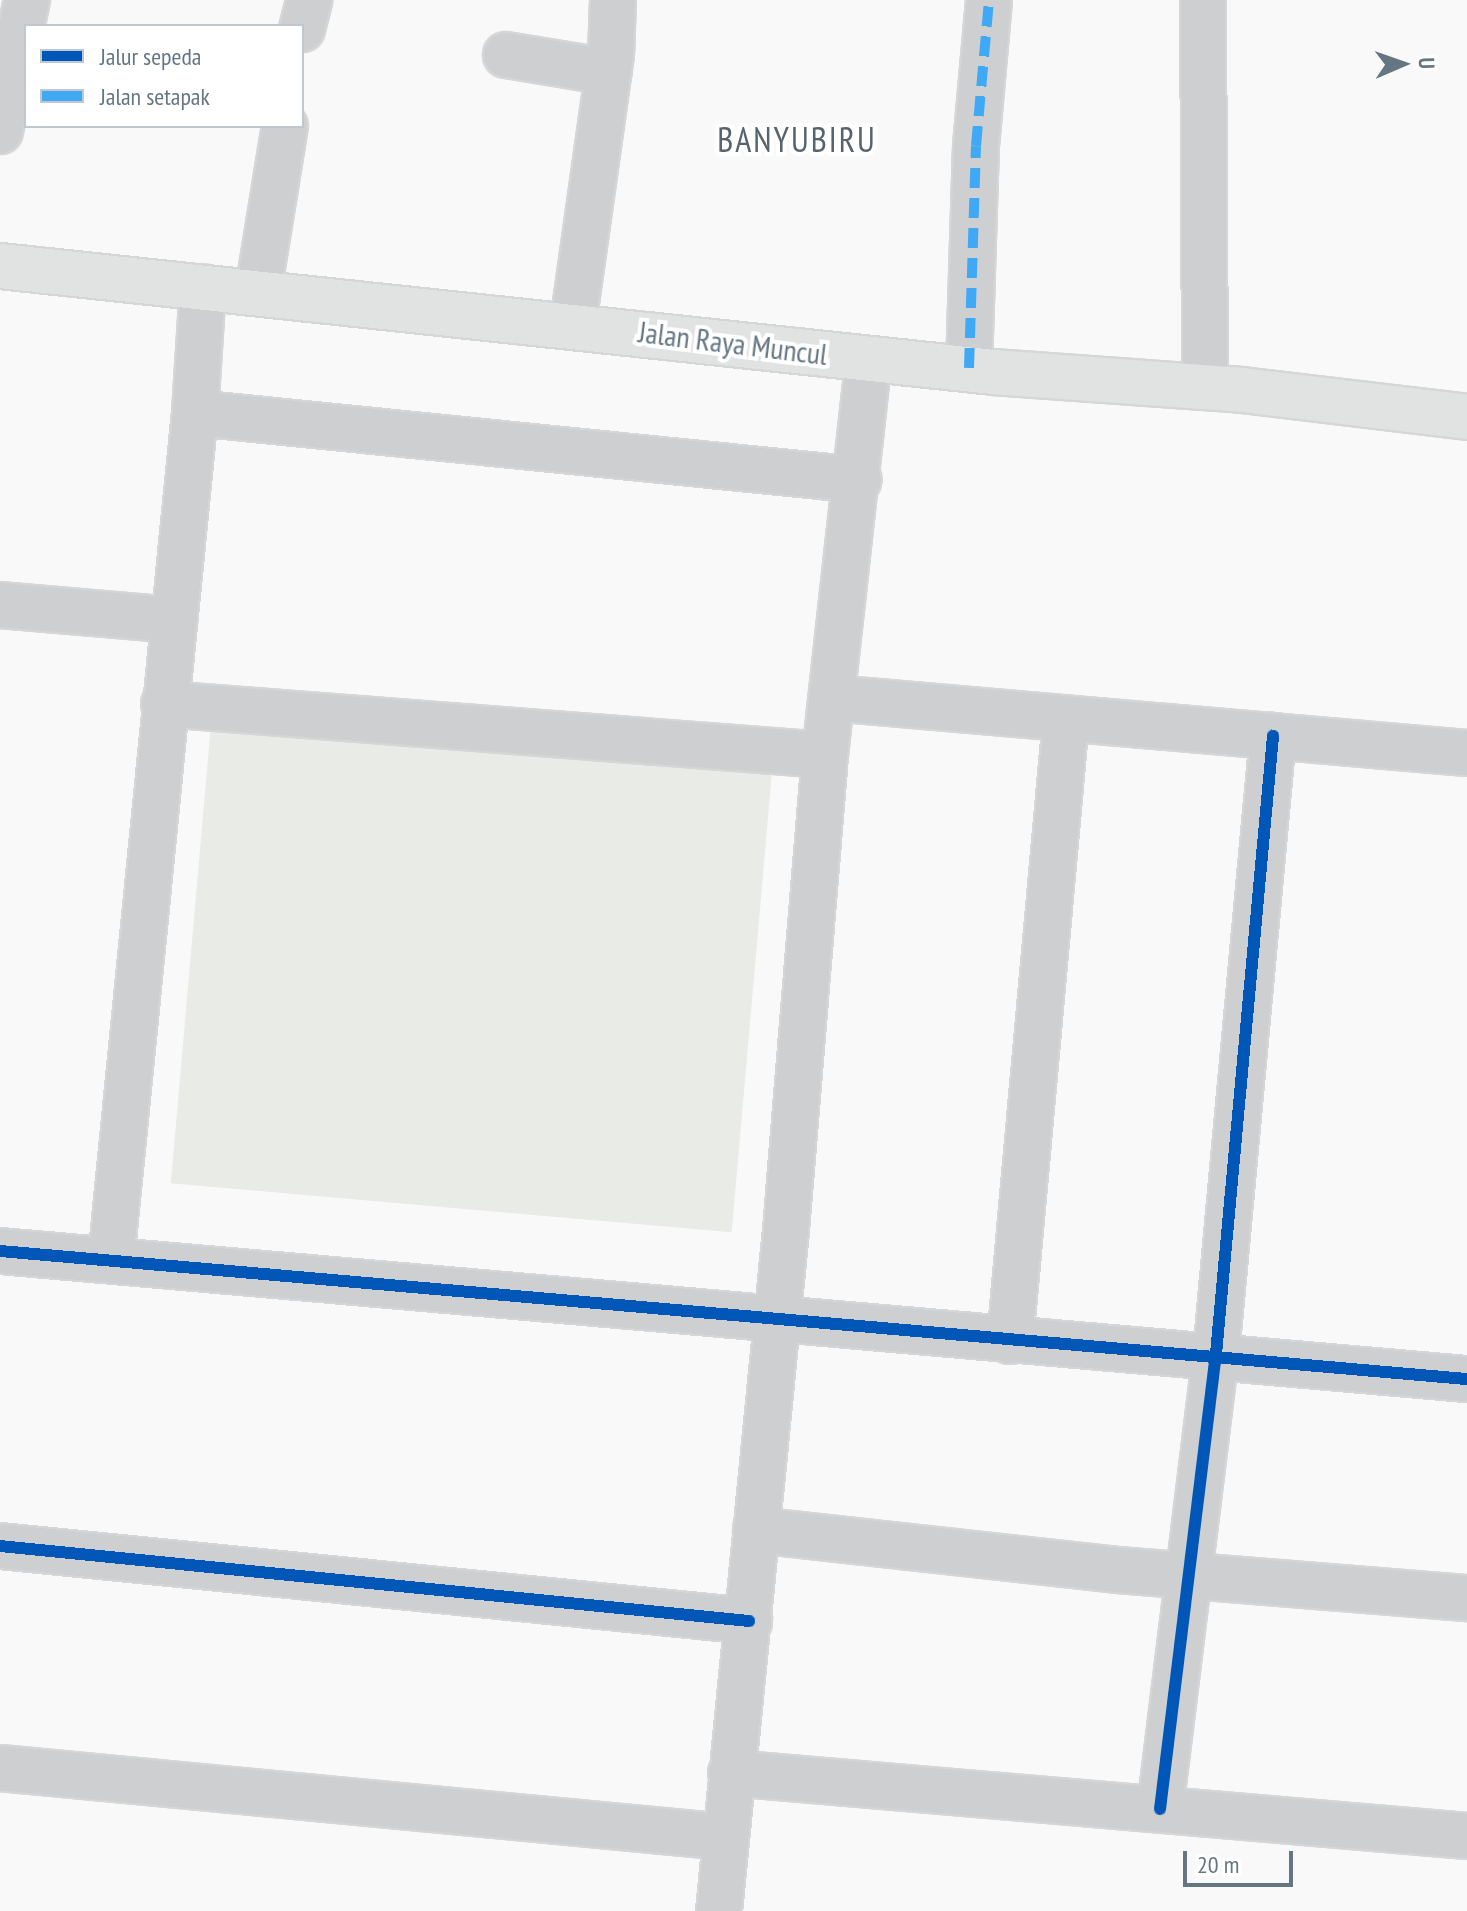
<!DOCTYPE html>
<style>
body{margin:0}
#map{position:relative;width:1467px;height:1911px;overflow:hidden;background:#f9f9f9;font-family:"PT Sans Narrow",sans-serif}
div>[style]{position:absolute}
[style*='--x']{left:calc(var(--x)*1px);top:calc(var(--y)*1px);width:calc(var(--w)*1px);rotate:calc(var(--a)*1deg)}
.green>*{inset:0;background:#e8ebe6;transform-origin:0 0}
.roads{filter:drop-shadow(2px 0 #d5d6d7) drop-shadow(-2px 0 #d5d6d7) drop-shadow(0 2px #d5d6d7) drop-shadow(0 -2px #d5d6d7)}
.minor>*{height:44px;margin:-22px;padding:0 22px;transform-origin:22px;border-radius:22px;background:#cecfd0}
.major>*{height:44px;margin:-22px;padding:0 22px;transform-origin:22px;border-radius:22px;background:#e1e2e2}
.quiet>*{height:10px;margin-top:-5px;transform-origin:0;background:repeating-linear-gradient(90deg,#3fa9f5 0 20px,transparent 0 30px)}
.cycleway>*{height:12px;margin:-6px;padding:0 6px;transform-origin:6px;border-radius:6px;background:#0057b8}
span{translate:-50% -50%;white-space:nowrap;text-align:center;line-height:1.15;-webkit-text-stroke:8px #fff;paint-order:stroke}
.street-label{font-size:30px;color:#657683}
.quarter-label{font-size:34px;color:#57646e;letter-spacing:2px}
.legend{position:absolute;left:24px;top:24px;width:280px;height:104px;box-sizing:border-box;background:#fff;border:2px solid #c1c8cd;margin:0;padding:10px 14px;list-style:none;font-size:24px;color:#657683}
.legend li{display:flex;align-items:center;gap:16px;height:40px}
.legend b{width:40px;border:2px solid #c1c8cd}
.north{position:absolute;left:1363px;top:24px;width:80px;height:80px;-webkit-text-stroke:6px #fff;paint-order:stroke;rotate:88deg;font-size:22px;font-weight:700;line-height:32px;text-align:center;color:#657683}
.north::after{content:'';display:block;margin:auto;width:28px;height:36px;background:#657683;clip-path:polygon(50% 0,100% 100%,50% 72%,0 100%)}
.scale{position:absolute;left:1183px;top:1851px;width:110px;height:36px;box-sizing:border-box;border:4px solid #657683;border-top:0;padding-left:10px;font-size:24px;line-height:28px;white-space:nowrap;color:#657683;-webkit-text-stroke:6px #fff;paint-order:stroke}
</style>
<div id="map">
<div class="green">
<i style="left:211px;top:724px;width:563px;height:461px;rotate:5deg"></i>
</div>
<div class="roads">
<div class="minor">
<i style="--x:1203;--y:0;--w:387;--a:89.7"></i>
<i style="--x:302;--y:29;--w:30;--a:-76"></i>
<i style="--x:506;--y:55;--w:104;--a:9.4"></i>
<i style="--x:0;--y:131;--w:134;--a:-78.4"></i>
<i style="--x:258;--y:292;--w:168;--a:-80.8"></i>
<i style="--x:573;--y:324;--w:272;--a:-82"></i>
<i style="--x:611;--y:55;--w:55;--a:-87.9"></i>
<i style="--x:969;--y:368;--w:222;--a:-88.2"></i>
<i style="--x:976;--y:146;--w:147;--a:-84.9"></i>
<i style="--x:195;--y:413;--w:667;--a:5.76"></i>
<i style="--x:0;--y:605;--w:175;--a:4.9"></i>
<i style="--x:832;--y:698;--w:637;--a:4.95"></i>
<i style="--x:164;--y:704;--w:663;--a:4.41"></i>
<i style="--x:0;--y:1251;--w:1473;--a:4.99"></i>
<i style="--x:111;--y:1260;--w:851;--a:-84.34"></i>
<i style="--x:195;--y:413;--w:126;--a:-86.4"></i>
<i style="--x:1010;--y:1341;--w:624;--a:-84.85"></i>
<i style="--x:756;--y:1530;--w:364;--a:6.3"></i>
<i style="--x:1118;--y:1570;--w:350;--a:4.6"></i>
<i style="--x:0;--y:1546;--w:753;--a:5.72"></i>
<i style="--x:0;--y:1768;--w:729;--a:5.43"></i>
<i style="--x:731;--y:1773;--w:739;--a:4.89"></i>
<i style="--x:1160;--y:1809;--w:458;--a:-83"></i>
<i style="--x:1216;--y:1354;--w:621;--a:-84.73"></i>
<i style="--x:719;--y:1911;--w:684;--a:-84.38"></i>
<i style="--x:786;--y:1230;--w:477;--a:-85.3"></i>
<i style="--x:825;--y:755;--w:398;--a:-83.7"></i>
</div>
<div class="major">
<i style="--x:0;--y:266;--w:999;--a:6.09"></i>
<i style="--x:993;--y:372;--w:250;--a:4.1"></i>
<i style="--x:1242;--y:390;--w:227;--a:6.8"></i>
</div>
</div>
<div class="quiet">
<i style="--x:969;--y:368;--w:222;--a:-88.2"></i>
<i style="--x:976;--y:146;--w:147;--a:-84.9"></i>
</div>
<div class="cycleway">
<i style="--x:0;--y:1251;--w:1473;--a:4.99"></i>
<i style="--x:0;--y:1546;--w:753;--a:5.72"></i>
<i style="--x:1160;--y:1809;--w:458;--a:-83"></i>
<i style="--x:1216;--y:1354;--w:621;--a:-84.73"></i>
</div>
<div class="street-label">
<span style="left:733px;top:343px;rotate:7deg">Jalan Raya Muncul</span>
</div>
<div class="quarter-label">
<span style="left:797px;top:140px">BANYUBIRU</span>
</div>
<ul class="legend">
<li><b style="height:10px;background:#0057b8"></b>Jalur sepeda</li>
<li><b style="height:10px;background:#3fa9f5"></b>Jalan setapak</li>
</ul>
<div class="north">U</div>
<div class="scale">20 m</div>
</div>
